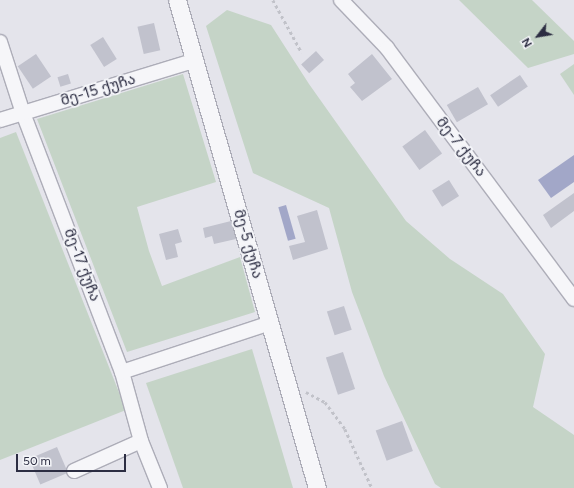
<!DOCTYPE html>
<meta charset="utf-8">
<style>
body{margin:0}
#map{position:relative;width:574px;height:488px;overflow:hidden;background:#e4e4eb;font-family:Figtree,"Noto Sans Georgian",sans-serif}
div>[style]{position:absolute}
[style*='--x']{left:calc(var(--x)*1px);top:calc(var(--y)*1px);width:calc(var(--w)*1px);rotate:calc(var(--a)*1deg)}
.green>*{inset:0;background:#c5d4c7}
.water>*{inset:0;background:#a2a7c8;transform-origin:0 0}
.building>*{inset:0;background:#c1c2cd;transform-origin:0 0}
.path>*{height:2.5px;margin-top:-1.25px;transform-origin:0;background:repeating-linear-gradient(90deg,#c1c2c9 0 3px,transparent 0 6px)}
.roads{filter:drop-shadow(1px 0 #adadb8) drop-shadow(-1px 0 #adadb8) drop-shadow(0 1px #adadb8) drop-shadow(0 -1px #adadb8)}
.minor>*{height:14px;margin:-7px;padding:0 7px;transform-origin:7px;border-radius:7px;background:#f6f6f9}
.tertiary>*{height:17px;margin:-8.5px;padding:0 8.5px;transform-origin:8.5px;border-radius:8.5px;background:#f6f6f9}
span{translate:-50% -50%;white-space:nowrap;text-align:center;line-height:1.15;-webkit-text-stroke:4px #f3f4f8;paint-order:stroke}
.street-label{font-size:15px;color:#2c2d42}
.north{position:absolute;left:518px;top:16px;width:40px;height:40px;-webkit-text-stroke:3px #f3f4f8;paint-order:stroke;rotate:239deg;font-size:11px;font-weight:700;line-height:16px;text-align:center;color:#2c2d42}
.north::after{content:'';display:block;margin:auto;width:14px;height:18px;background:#2c2d42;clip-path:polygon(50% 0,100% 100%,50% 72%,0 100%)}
.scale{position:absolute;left:16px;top:454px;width:110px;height:18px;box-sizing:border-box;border:2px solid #2c2d42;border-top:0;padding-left:5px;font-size:12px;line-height:14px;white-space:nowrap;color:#2c2d42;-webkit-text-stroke:3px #f3f4f8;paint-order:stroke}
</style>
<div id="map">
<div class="green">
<i style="clip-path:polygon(459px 0,532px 0,574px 41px,574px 54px,528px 68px)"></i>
<i style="clip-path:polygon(227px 10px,271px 25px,309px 84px,406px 221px,450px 259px,503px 294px,545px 354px,533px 407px,574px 435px,574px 488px,441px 488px,435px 484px,384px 376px,352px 292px,329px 208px,253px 173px,206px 26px)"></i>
<i style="clip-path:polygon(574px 64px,574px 95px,560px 74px)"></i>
<i style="clip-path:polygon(183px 74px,216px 182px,137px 207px,149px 251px,162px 286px,240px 257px,255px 312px,127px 352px,37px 119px)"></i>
<i style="clip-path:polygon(16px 132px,126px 410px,0 460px,0 138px)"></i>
<i style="clip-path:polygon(252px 349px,293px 488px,183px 488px,146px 383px)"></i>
</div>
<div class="water">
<i style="clip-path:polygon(574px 155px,574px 182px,551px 198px,538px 180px)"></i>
<i style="left:286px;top:205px;width:35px;height:8px;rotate:74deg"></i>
</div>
<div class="building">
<i style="left:154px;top:23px;width:28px;height:17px;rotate:77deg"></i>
<i style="left:103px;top:37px;width:26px;height:15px;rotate:58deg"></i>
<i style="left:316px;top:51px;width:12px;height:20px;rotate:48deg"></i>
<i style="left:36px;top:54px;width:27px;height:22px;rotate:56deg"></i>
<i style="clip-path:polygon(372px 54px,392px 79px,362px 101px,350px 87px,355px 83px,348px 74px)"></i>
<i style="left:68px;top:74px;width:10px;height:11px;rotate:73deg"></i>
<i style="left:520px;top:75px;width:14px;height:36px;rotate:56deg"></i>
<i style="left:478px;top:87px;width:20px;height:36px;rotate:60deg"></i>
<i style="left:425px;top:130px;width:29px;height:28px;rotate:54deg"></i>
<i style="left:449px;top:180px;width:19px;height:20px;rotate:58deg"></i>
<i style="clip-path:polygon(574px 193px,574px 211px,551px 228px,543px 215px)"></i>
<i style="clip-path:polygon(317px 210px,328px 249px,293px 260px,289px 246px,305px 242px,297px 216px)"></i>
<i style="clip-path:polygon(231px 221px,236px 239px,214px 244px,212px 236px,205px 238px,203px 228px)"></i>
<i style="clip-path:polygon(178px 229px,182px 242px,175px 244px,178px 257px,166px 260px,159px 234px)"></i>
<i style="left:344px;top:306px;width:25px;height:18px;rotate:72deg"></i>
<i style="left:343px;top:352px;width:39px;height:18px;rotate:72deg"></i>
<i style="left:402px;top:421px;width:32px;height:28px;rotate:70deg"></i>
<i style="left:57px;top:447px;width:28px;height:30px;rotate:67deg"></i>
</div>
<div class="path">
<i style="--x:273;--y:0;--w:60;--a:61.3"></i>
<i style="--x:306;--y:392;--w:21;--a:28"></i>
<i style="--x:325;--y:402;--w:34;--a:53"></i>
<i style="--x:345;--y:429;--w:65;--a:65.4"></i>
</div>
<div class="roads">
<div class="minor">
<i style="--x:341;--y:0;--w:66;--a:46.2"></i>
<i style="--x:387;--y:48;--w:313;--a:53.3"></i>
<i style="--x:0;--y:42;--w:75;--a:72.1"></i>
<i style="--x:23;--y:113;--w:277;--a:69.1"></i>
<i style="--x:122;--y:372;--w:72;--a:74.6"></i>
<i style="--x:141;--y:441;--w:51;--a:68"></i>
<i style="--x:0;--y:120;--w:205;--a:-17"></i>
<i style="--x:122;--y:372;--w:156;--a:-18.3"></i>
<i style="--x:74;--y:471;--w:73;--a:-24.1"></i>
</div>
<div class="tertiary">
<i style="--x:177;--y:0;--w:508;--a:73.99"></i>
</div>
</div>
<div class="street-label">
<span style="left:98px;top:90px;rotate:-17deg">მე-15 ქუჩა</span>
<span style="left:461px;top:147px;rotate:52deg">მე-7 ქუჩა</span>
<span style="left:248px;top:244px;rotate:74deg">მე-5 ქუჩა</span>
<span style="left:82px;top:265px;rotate:69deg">მე-17 ქუჩა</span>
</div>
<div class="north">N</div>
<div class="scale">50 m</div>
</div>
